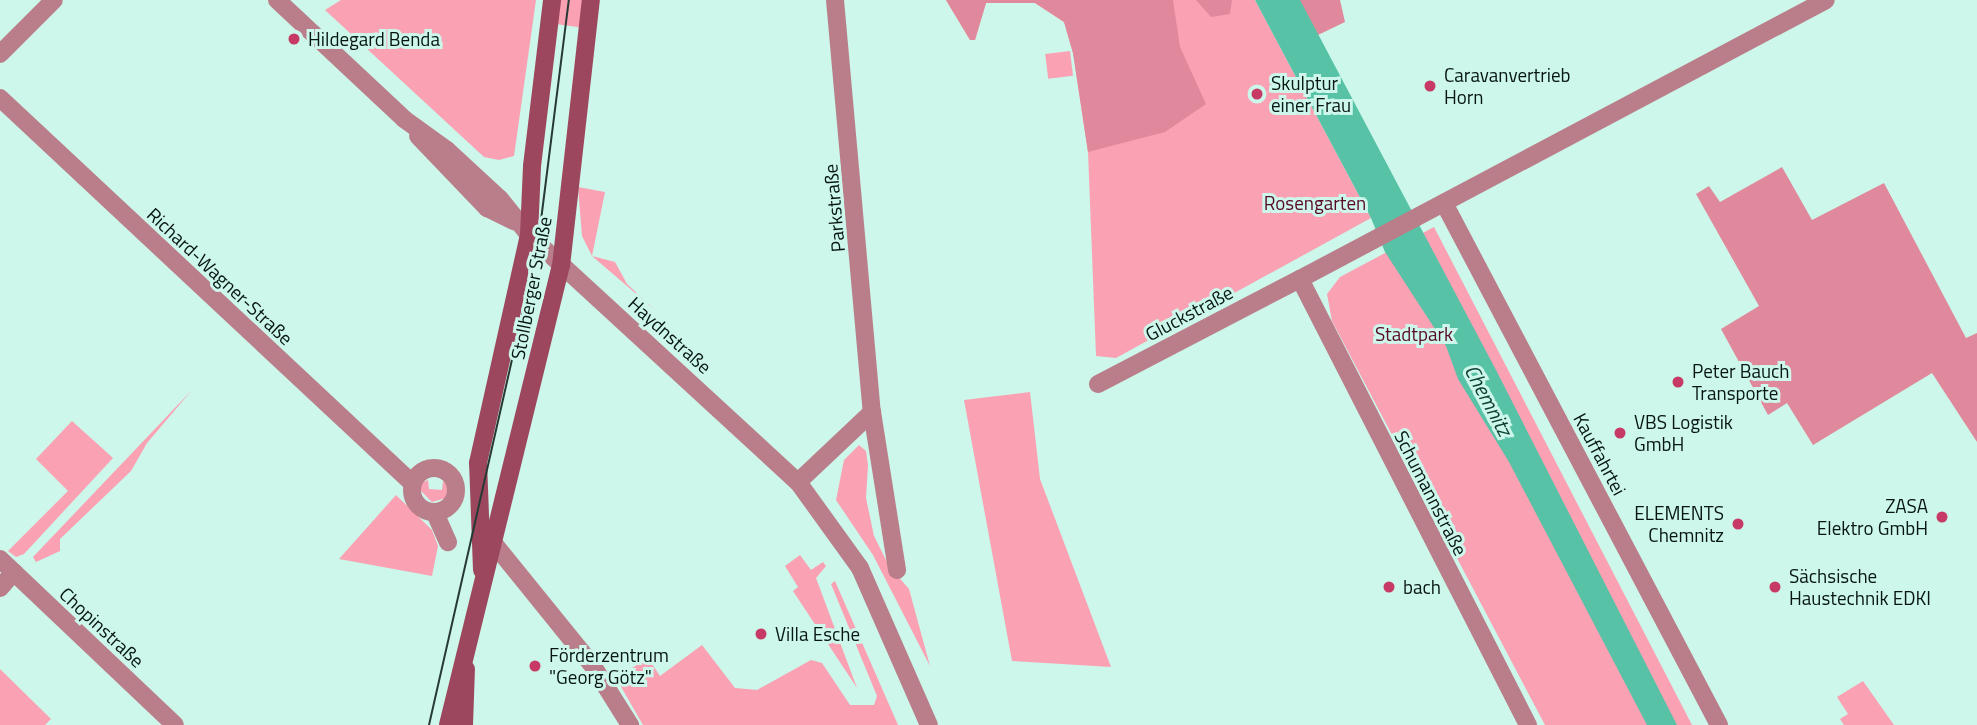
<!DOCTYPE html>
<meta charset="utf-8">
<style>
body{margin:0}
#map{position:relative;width:1977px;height:725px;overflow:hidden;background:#cdf7ea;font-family:"Titillium Web",sans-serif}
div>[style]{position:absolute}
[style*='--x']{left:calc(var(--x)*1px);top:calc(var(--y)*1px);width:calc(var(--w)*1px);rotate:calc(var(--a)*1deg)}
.green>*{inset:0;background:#faa1b4;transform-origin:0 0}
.forest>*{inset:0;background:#e0899c}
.water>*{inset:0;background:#57c2a6}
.minor>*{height:18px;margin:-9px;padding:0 9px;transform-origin:9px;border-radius:9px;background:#ba7e8a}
.minor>.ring{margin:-9px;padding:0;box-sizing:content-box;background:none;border:18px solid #ba7e8a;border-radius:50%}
.tertiary>*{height:18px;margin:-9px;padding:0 9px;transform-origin:9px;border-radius:9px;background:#ba7e8a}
.secondary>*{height:18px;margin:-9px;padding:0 9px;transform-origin:9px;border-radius:9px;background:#9c475d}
.tram>*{height:2px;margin:-1px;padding:0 1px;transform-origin:1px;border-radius:1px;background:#263934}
.dots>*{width:19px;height:19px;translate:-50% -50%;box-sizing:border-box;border:4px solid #cdf7ea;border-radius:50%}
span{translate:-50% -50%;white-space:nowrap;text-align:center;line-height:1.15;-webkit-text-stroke:6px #cdf7ea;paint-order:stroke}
.poi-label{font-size:19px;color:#071612}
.left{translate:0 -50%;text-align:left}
.right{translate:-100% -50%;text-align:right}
.park-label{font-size:19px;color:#580926}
.street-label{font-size:19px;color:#071612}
.water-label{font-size:21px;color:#0f4034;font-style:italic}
</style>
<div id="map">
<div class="green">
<i style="clip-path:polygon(341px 0,536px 0,514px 156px,499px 160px,484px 157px,325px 10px)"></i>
<i style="clip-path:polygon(560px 0,587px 0,584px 28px,556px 24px)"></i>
<i style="clip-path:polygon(946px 0,1255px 0,1371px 218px,1116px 358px,1096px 356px,1088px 152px,1073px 53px,1064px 22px,1035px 3px,986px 3px,975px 40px,970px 40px)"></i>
<i style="left:1070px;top:51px;width:25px;height:25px;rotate:83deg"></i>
<i style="clip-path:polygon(578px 187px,605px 192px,592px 256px,615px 262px,627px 284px,655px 310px,592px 256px,582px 236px)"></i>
<i style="clip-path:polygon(1434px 227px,1692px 725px,1545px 725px,1332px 321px,1327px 294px,1340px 277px)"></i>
<i style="clip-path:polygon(192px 390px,147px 443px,131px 471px,60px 539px,60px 551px,36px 562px,33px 557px)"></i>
<i style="clip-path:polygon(1030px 392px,1040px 479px,1111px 667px,1012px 661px,964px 400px)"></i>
<i style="clip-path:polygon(72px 421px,113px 458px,24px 554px,16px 557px,8px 551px,68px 491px,36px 459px)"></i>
<i style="clip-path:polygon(859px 445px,866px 451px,868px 465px,866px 498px,874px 536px,889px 566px,909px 589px,930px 666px,873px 555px,836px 500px,844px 460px)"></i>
<i style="clip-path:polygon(428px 480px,429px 489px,442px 490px,443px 481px,448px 485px,446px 498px,432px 502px,420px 490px,421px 483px)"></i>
<i style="clip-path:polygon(396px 495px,432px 530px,438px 546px,432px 576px,339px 559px)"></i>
<i style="clip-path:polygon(800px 555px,811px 570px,823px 562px,826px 566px,816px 578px,857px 688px,793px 591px,798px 587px,785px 566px)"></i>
<i style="clip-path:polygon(835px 581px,898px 725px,643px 725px,616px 678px,648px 658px,660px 676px,702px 645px,735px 688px,757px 690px,811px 660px,822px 663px,850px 705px,874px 705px,877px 696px,831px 584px)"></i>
<i style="clip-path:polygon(0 669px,51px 719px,45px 725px,0 725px)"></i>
<i style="clip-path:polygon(1863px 681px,1894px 725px,1844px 725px,1840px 719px,1848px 714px,1837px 697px)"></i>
</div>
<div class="forest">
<i style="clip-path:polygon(946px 0,1173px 0,1180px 47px,1206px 104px,1165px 132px,1088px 152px,1073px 53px,1064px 22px,1035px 3px,986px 3px,975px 40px,970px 40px)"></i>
<i style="clip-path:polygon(1196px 0,1232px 0,1230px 14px,1211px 17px)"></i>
<i style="clip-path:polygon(1299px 0,1340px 0,1345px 22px,1318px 35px)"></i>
<i style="clip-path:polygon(1782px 167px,1812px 220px,1884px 183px,1966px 338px,1977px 333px,1977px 442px,1932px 373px,1813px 445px,1787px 403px,1768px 415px,1721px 329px,1759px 306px,1696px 194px,1709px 186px,1720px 202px)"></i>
</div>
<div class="water">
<i style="clip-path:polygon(1255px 0,1300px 0,1496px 370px,1677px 725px,1647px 725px,1509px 462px,1458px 379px,1446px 346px,1385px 252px,1371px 218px)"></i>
</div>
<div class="minor">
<i style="--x:277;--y:0;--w:174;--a:43.1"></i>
<i style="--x:404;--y:119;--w:53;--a:35.8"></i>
<i style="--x:447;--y:150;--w:72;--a:42.8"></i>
<i style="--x:500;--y:199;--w:46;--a:51.1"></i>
<i style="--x:835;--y:0;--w:414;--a:84.9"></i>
<i style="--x:872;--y:412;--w:160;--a:81"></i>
<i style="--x:0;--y:54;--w:76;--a:-45"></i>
<i style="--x:0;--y:98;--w:565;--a:43.06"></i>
<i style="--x:418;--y:136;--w:100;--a:46.2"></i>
<i style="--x:487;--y:208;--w:30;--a:26"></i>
<i style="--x:1098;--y:384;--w:228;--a:-27.5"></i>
<i class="ring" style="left:412px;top:468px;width:26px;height:26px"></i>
<i style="--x:798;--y:482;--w:102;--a:-43.4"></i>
<i style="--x:435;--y:513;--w:32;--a:66"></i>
<i style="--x:495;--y:545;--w:156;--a:51"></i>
<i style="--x:593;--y:666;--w:70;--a:57.9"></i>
<i style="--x:0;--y:559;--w:241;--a:43.5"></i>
<i style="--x:0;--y:588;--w:21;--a:-49"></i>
</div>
<div class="tertiary">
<i style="--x:1444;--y:203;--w:590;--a:62.22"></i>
<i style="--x:529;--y:235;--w:365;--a:42.6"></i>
<i style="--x:798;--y:482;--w:106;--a:54.2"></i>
<i style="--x:860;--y:568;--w:171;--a:66.3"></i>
<i style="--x:1528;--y:725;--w:501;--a:-117.08"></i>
<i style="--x:1300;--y:279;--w:595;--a:-27.94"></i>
</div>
<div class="secondary">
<i style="--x:482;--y:570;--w:107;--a:-92.1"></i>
<i style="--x:478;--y:463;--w:234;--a:-77.4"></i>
<i style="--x:529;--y:235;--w:69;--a:-87.5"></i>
<i style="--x:532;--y:166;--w:167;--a:-83.1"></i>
<i style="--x:448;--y:725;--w:473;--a:-76.2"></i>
<i style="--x:561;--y:266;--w:268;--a:-83.6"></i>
<i style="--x:464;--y:725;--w:56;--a:-88"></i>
</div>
<div class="tram">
<i style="--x:429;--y:725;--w:493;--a:-77.2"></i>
<i style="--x:538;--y:244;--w:246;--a:-82.8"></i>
</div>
<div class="dots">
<i style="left:294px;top:39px;background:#c73a66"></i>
<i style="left:1430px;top:86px;background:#c73a66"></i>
<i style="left:1257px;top:94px;background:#c73a66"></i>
<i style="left:1678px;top:382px;background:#c73a66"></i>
<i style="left:1620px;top:433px;background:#c73a66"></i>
<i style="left:1942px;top:517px;background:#c73a66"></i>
<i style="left:1738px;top:524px;background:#c73a66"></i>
<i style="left:1389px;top:587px;background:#c73a66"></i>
<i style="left:1775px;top:587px;background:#c73a66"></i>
<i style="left:761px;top:634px;background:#c73a66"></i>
<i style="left:535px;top:666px;background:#c73a66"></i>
</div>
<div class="poi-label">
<span class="left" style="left:308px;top:39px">Hildegard Benda</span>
<span class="left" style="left:1444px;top:86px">Caravanvertrieb<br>Horn</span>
<span class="left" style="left:1271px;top:94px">Skulptur<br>einer Frau</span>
<span class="left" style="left:1692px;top:382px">Peter Bauch<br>Transporte</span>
<span class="left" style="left:1634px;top:433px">VBS Logistik<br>GmbH</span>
<span class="right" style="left:1928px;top:517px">ZASA<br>Elektro GmbH</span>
<span class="right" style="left:1724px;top:524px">ELEMENTS<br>Chemnitz</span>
<span class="left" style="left:1789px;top:587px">Sächsische<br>Haustechnik EDKI</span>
<span class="left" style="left:1403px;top:587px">bach</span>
<span class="left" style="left:775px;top:634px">Villa Esche</span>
<span class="left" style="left:549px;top:666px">Förderzentrum<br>"Georg Götz"</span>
</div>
<div class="park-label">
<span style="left:1315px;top:203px">Rosengarten</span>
<span style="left:1414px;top:334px">Stadtpark</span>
</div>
<div class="street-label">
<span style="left:834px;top:208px;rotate:-95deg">Parkstraße</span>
<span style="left:220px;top:276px;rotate:43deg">Richard-Wagner-Straße</span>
<span style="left:531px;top:288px;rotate:-79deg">Stollberger Straße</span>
<span style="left:1189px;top:313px;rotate:-28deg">Gluckstraße</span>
<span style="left:670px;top:335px;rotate:42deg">Haydnstraße</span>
<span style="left:1600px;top:454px;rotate:62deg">Kauffahrtei</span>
<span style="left:1431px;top:493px;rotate:63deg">Schumannstraße</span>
<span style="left:102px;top:627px;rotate:43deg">Chopinstraße</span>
</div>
<div class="water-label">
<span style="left:1489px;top:400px;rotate:62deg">Chemnitz</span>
</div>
</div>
